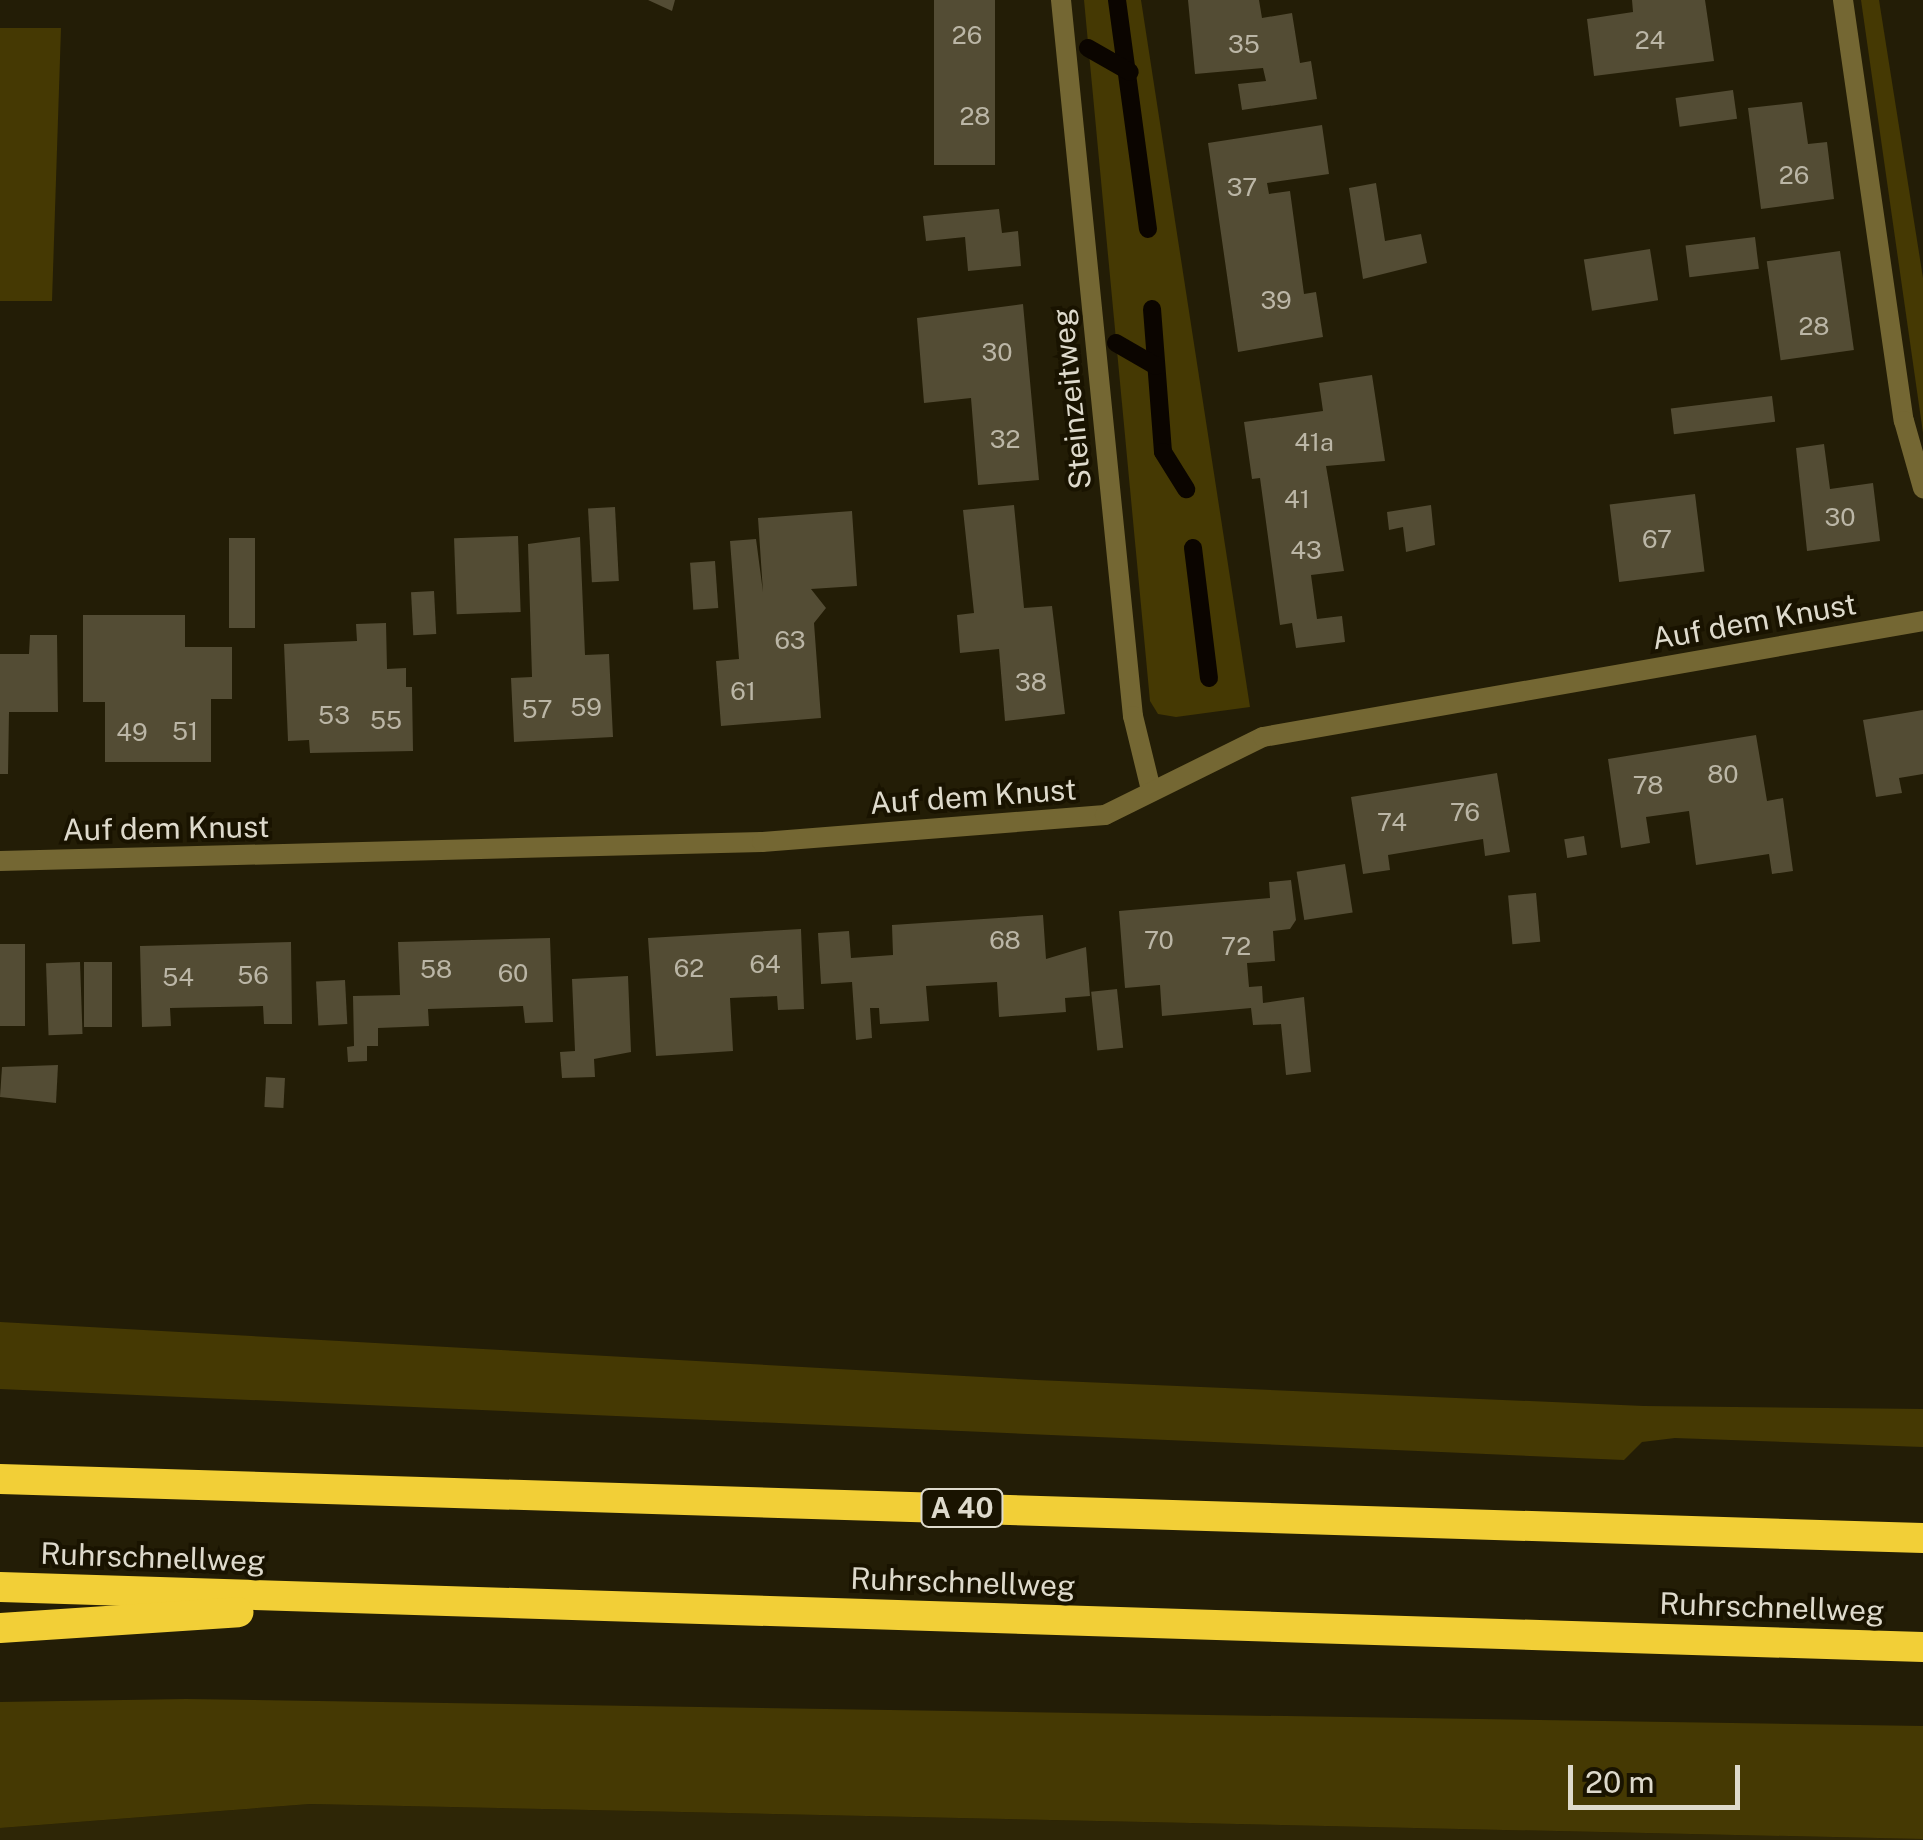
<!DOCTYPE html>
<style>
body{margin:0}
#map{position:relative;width:1923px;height:1840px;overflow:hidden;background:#231d06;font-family:"Public Sans",sans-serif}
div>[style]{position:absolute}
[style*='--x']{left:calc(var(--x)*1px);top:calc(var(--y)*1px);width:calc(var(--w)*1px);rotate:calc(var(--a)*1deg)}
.built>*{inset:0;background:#2e2606}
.green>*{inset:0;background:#453903}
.stream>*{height:18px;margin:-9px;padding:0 9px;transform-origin:9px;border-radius:9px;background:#0b0500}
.building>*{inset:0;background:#534c34;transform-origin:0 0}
.service>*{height:20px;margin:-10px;padding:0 10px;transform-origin:10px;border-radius:10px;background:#746733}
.minor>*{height:20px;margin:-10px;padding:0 10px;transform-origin:10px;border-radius:10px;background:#746733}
.motorway>*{height:30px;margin:-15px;padding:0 15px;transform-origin:15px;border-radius:15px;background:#f2cf37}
span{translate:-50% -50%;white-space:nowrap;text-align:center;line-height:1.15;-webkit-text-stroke:8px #191300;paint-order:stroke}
.number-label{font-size:25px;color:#bbb6a6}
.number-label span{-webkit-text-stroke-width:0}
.shield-label span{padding:2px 8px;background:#191300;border:2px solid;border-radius:8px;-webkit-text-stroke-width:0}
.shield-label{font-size:28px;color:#dedacc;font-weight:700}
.street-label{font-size:30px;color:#dedacc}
.scale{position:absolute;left:1568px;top:1765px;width:172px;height:45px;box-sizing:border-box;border:5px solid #dedacc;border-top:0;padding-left:12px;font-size:30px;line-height:35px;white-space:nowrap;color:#dedacc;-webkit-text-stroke:8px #191300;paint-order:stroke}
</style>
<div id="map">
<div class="built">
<i style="clip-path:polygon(310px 1804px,1923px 1839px,1923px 1840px,0 1840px,0 1828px)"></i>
</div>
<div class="green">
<i style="clip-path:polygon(1084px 0,1141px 0,1250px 707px,1176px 717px,1158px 714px,1150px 701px)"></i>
<i style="clip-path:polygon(1861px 0,1879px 0,1923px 278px,1923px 433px)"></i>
<i style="clip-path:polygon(0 28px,61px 28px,52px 301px,0 301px)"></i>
<i style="clip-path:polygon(0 1322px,1036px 1380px,1644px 1406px,1923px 1409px,1923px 1447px,1675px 1438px,1642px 1442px,1624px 1460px,0 1389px)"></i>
<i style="clip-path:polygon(186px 1699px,1923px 1726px,1923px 1839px,310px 1804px,0 1828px,0 1702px)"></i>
</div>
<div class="stream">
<i style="--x:1117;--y:0;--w:231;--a:82.3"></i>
<i style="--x:1088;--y:48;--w:48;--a:29.7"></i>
<i style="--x:1152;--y:309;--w:143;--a:85.6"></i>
<i style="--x:1163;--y:452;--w:44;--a:58.1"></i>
<i style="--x:1116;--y:343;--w:46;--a:29.9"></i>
<i style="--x:1193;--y:548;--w:131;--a:83"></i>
</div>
<div class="building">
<i style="clip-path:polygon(648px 0,675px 0,672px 11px)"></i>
<i style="left:934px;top:0;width:61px;height:165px"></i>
<i style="clip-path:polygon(1188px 0,1259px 0,1262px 18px,1292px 13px,1300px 63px,1311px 61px,1317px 99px,1242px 110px,1238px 84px,1266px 81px,1263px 68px,1195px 74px)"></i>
<i style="clip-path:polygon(1632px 0,1705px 0,1714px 61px,1594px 76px,1587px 19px,1633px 12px)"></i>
<i style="left:1733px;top:90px;width:29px;height:58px;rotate:82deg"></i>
<i style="clip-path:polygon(1802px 102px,1808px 144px,1827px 142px,1834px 199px,1761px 209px,1748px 108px)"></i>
<i style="clip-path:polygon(1322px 125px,1329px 174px,1267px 183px,1269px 194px,1290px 191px,1304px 294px,1316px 292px,1323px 337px,1238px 352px,1208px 143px)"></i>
<i style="clip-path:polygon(1376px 183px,1385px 241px,1421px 234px,1427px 263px,1363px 279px,1349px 188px)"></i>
<i style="clip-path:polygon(999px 209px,1002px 233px,1018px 231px,1021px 266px,968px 271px,965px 237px,926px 241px,923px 216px)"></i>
<i style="left:1755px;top:237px;width:32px;height:70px;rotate:83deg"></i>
<i style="left:1650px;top:249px;width:52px;height:67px;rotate:81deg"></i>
<i style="left:1840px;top:251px;width:100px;height:74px;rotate:82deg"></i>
<i style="clip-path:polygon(1023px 304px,1039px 480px,978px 485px,971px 398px,924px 403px,917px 318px)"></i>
<i style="clip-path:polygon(1372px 375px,1385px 461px,1326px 466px,1344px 571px,1311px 575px,1317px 619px,1342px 616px,1345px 642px,1296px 648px,1292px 623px,1280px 625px,1260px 478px,1252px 479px,1244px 422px,1323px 411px,1319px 383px)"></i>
<i style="left:1772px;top:396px;width:26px;height:102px;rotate:83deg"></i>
<i style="clip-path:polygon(1824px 444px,1830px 489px,1873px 483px,1880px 541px,1807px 551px,1796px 448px)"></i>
<i style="left:1695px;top:494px;width:78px;height:86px;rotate:83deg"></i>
<i style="clip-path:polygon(1014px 505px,1024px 608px,1052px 606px,1065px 714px,1005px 721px,999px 649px,960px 653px,957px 615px,974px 613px,963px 510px)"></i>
<i style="clip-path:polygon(1431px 505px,1435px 545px,1406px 552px,1403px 527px,1389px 530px,1387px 512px)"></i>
<i style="left:615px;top:507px;width:74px;height:27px;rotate:87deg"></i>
<i style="clip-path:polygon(852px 511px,857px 586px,811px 589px,826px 608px,814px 623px,821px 718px,721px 726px,716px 661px,739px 659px,730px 541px,756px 539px,763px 592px,758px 518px)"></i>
<i style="left:518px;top:536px;width:76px;height:64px;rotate:88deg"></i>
<i style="clip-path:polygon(580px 537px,585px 655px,609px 654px,613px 737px,514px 742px,511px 678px,532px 677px,528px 544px)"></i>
<i style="left:229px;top:538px;width:26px;height:90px"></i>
<i style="left:715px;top:561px;width:47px;height:25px;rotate:86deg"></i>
<i style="left:434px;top:591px;width:43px;height:23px;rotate:87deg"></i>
<i style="clip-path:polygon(83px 615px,185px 615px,185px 647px,232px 647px,232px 699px,211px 699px,211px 762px,105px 762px,105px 702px,83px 702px)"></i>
<i style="clip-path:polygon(386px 623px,387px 669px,406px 668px,406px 687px,412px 687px,413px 751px,310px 753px,309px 740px,288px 741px,284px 644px,357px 641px,356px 624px)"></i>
<i style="clip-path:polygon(30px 635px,57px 635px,58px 712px,9px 712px,8px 774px,0 774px,0 654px,29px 654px)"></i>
<i style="clip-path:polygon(1923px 710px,1923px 774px,1899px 778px,1902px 793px,1876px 797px,1863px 720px)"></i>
<i style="clip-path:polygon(1756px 735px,1767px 801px,1783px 798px,1793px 871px,1772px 874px,1769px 854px,1696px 865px,1689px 811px,1646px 817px,1650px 843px,1621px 848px,1608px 759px)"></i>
<i style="clip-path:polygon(1497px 773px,1510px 852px,1485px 856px,1483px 839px,1388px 855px,1390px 870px,1363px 874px,1351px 797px)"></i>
<i style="left:1584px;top:836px;width:19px;height:20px;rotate:81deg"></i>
<i style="left:1345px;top:864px;width:49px;height:49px;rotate:81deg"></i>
<i style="clip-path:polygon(1291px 880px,1296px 920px,1290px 929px,1273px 931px,1275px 961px,1247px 963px,1249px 987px,1262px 986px,1263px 1003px,1304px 997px,1311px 1072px,1286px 1075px,1281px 1024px,1253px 1025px,1251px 1008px,1162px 1016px,1160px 985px,1125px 988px,1119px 911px,1270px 898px,1269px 882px)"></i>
<i style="left:1536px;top:893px;width:49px;height:28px;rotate:85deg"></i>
<i style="clip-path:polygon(1043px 915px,1046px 959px,1086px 947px,1090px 996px,1065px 998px,1066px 1012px,999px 1017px,997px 982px,926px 986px,929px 1021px,880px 1024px,879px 1008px,870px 1008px,872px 1038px,856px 1040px,852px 982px,821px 984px,818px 933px,849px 931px,851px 958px,893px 955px,892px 925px)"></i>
<i style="clip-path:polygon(801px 929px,804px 1009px,778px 1010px,777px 996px,730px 998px,733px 1051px,656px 1056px,648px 938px)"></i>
<i style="clip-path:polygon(550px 938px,553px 1022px,525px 1023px,523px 1006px,428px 1009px,429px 1026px,378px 1028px,378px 1046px,367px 1046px,367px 1061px,348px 1062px,347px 1047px,354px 1046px,353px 996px,400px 995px,398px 942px)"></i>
<i style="clip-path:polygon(291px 942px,292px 1024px,264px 1024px,263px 1006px,170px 1008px,171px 1026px,142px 1027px,140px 946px)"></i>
<i style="left:0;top:944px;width:25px;height:82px"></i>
<i style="left:80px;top:962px;width:72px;height:34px;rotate:88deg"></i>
<i style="left:84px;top:962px;width:28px;height:65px"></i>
<i style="clip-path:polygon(628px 976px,631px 1052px,594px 1059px,595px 1077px,562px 1078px,560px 1052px,575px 1051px,572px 979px)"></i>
<i style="left:345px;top:980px;width:44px;height:29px;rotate:87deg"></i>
<i style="left:1117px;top:989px;width:59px;height:26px;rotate:84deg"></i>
<i style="clip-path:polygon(58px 1065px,56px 1103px,0 1097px,2px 1067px)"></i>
<i style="left:266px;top:1077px;width:19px;height:30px;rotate:3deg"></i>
</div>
<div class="service">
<i style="--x:1843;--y:0;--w:425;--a:81.8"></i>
<i style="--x:1904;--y:421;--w:70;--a:74.2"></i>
</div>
<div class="minor">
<i style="--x:1061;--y:0;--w:720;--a:84.26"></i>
<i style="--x:1133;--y:716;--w:76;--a:76.3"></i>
<i style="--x:0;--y:861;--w:762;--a:-1.43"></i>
<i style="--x:762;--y:842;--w:344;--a:-4.5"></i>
<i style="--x:1105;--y:815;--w:176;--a:-26.3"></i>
<i style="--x:1263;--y:737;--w:670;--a:-9.97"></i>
</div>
<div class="motorway">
<i style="--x:0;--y:1479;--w:1924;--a:1.76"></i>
<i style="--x:0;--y:1587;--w:1924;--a:1.79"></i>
<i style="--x:0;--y:1628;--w:239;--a:-3.8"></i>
</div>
<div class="number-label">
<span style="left:967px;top:35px">26</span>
<span style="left:1650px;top:40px">24</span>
<span style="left:1244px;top:44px">35</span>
<span style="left:975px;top:116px">28</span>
<span style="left:1794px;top:175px">26</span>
<span style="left:1242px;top:187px">37</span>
<span style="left:1276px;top:300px">39</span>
<span style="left:1814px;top:326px">28</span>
<span style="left:997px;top:352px">30</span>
<span style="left:1005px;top:439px">32</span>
<span style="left:1314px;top:442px">41a</span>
<span style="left:1297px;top:499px">41</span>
<span style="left:1840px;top:517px">30</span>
<span style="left:1657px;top:539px">67</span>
<span style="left:1306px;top:550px">43</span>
<span style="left:790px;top:640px">63</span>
<span style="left:1031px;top:682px">38</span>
<span style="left:743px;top:691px">61</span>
<span style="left:586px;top:707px">59</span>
<span style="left:537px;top:709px">57</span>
<span style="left:334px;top:715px">53</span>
<span style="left:386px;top:720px">55</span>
<span style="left:185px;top:731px">51</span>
<span style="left:132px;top:732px">49</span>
<span style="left:1723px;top:774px">80</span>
<span style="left:1648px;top:785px">78</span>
<span style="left:1465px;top:812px">76</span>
<span style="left:1392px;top:822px">74</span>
<span style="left:1005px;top:940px">68</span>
<span style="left:1159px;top:940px">70</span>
<span style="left:1236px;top:946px">72</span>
<span style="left:765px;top:964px">64</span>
<span style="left:689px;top:968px">62</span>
<span style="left:436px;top:969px">58</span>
<span style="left:513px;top:973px">60</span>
<span style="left:253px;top:975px">56</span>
<span style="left:178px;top:977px">54</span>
</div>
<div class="shield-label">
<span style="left:962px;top:1508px">A 40</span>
</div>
<div class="street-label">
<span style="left:1071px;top:399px;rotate:-96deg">Steinzeitweg</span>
<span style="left:1754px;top:621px;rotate:-10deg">Auf dem Knust</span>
<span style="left:973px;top:796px;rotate:-4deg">Auf dem Knust</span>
<span style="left:166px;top:828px;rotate:-1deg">Auf dem Knust</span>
<span style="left:153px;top:1557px;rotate:2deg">Ruhrschnellweg</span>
<span style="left:963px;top:1582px;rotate:2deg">Ruhrschnellweg</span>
<span style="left:1772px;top:1607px;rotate:2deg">Ruhrschnellweg</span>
</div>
<div class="scale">20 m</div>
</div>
